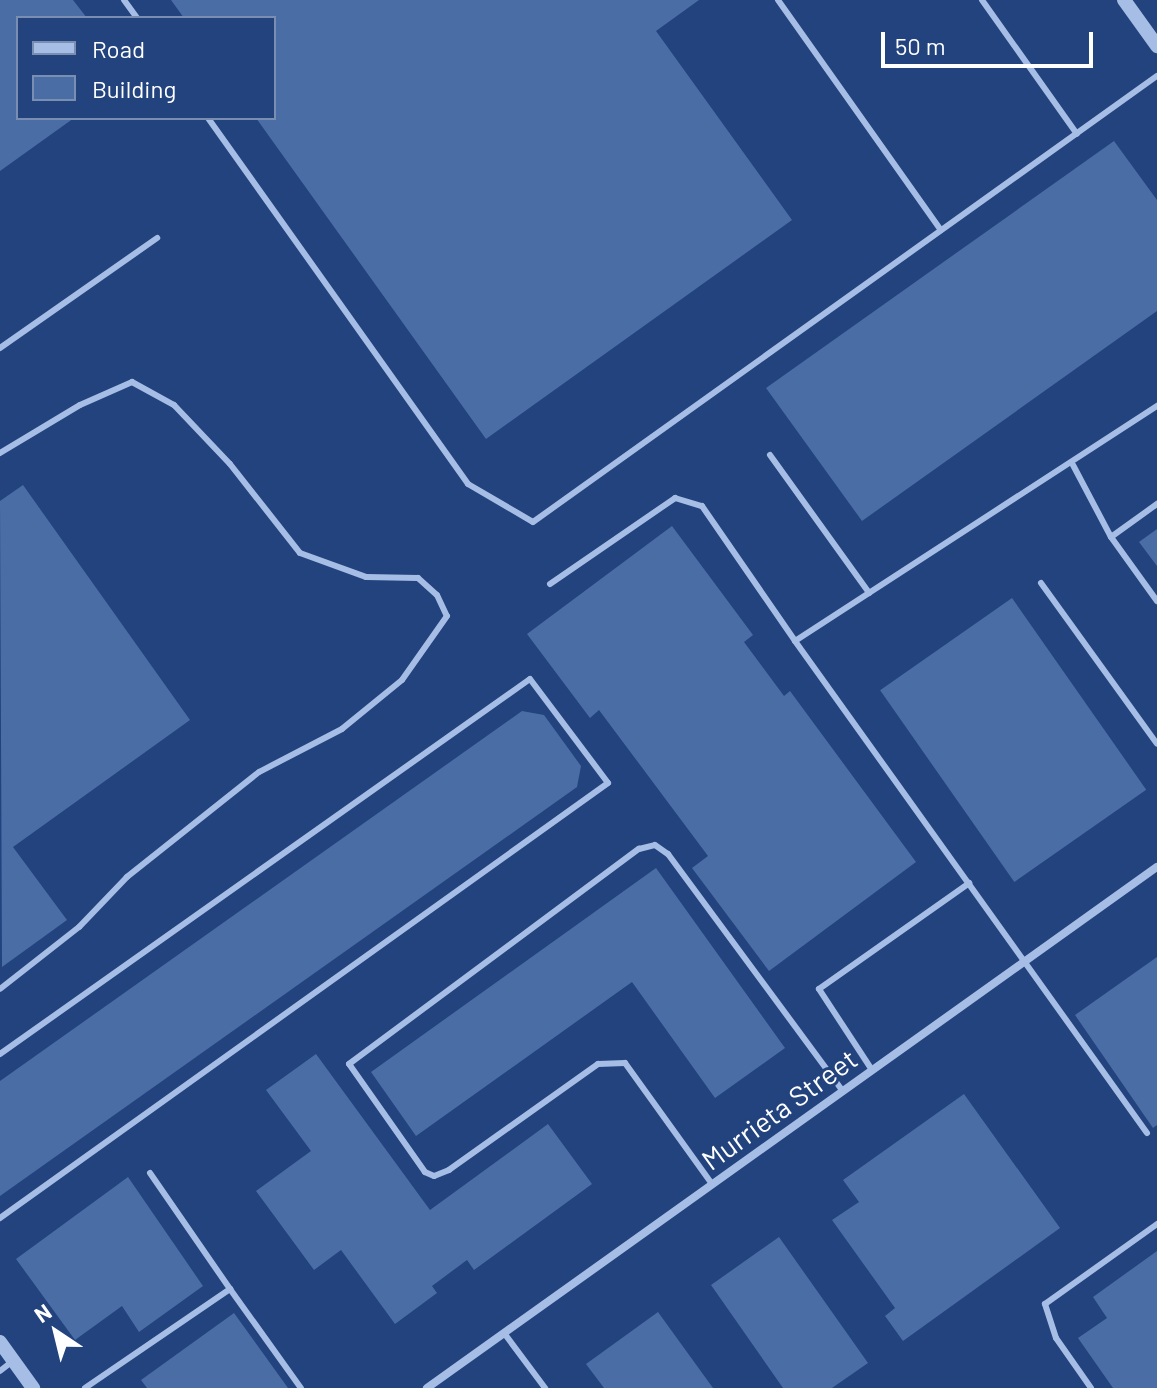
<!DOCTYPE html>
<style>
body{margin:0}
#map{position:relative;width:1157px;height:1388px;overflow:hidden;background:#22437d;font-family:Barlow,sans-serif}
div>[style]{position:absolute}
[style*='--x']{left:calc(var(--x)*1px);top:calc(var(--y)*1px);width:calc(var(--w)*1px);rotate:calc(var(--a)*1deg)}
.building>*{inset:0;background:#4b6da6;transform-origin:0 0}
.service>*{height:6px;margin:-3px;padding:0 3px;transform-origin:3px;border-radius:3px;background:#a6bee6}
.minor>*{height:8px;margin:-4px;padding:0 4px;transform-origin:4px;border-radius:4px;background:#a6bee6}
.tertiary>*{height:14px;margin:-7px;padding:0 7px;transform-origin:7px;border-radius:7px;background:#a6bee6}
span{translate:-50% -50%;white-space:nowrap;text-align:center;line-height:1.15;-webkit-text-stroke:6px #22437d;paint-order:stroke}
.street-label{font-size:28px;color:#fff}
.legend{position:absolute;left:16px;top:16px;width:260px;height:104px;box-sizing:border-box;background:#22437d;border:2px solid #7a8eb1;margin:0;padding:10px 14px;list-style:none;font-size:24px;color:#fff}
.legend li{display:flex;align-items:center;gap:16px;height:40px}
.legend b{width:40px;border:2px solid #7a8eb1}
.north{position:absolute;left:16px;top:1292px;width:80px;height:80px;-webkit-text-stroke:6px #22437d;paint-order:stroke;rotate:325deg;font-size:22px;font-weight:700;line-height:32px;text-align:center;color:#fff}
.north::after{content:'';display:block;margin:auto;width:28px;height:36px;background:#fff;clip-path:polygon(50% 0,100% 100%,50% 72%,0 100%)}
.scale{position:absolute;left:881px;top:32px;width:212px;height:36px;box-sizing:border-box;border:4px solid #fff;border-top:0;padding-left:10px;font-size:24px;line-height:28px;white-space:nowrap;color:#fff;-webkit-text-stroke:6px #22437d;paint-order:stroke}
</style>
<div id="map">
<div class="building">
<i style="clip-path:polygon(0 0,73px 0,87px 18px,18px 18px,18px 118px,74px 118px,0 171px)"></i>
<i style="clip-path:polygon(171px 0,699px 0,656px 31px,792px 220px,486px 439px,256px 118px,274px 118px,274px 18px,184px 18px)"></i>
<i style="clip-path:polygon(1114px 141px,1157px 200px,1157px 311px,862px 521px,766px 388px)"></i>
<i style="clip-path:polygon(23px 485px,190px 720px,13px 847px,67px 920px,2px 967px,0 501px)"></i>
<i style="clip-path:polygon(672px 526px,753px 635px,744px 642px,784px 696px,790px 691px,916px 862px,769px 971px,692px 868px,708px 856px,599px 710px,590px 718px,527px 634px)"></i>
<i style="clip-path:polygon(1157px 529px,1157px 566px,1139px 542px)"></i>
<i style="left:1012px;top:598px;width:234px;height:161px;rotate:55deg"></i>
<i style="clip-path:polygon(522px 711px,544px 715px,581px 766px,577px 787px,0 1196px,0 1081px)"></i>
<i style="clip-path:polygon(656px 868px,785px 1048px,715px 1098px,632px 982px,416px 1136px,371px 1072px)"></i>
<i style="clip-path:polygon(1157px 957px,1157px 1125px,1153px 1128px,1075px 1015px)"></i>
<i style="clip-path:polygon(316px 1054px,430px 1210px,548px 1124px,592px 1184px,474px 1270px,467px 1260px,432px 1286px,437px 1293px,395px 1324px,341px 1250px,314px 1270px,256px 1191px,311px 1151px,266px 1090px)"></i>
<i style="clip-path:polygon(964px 1094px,1060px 1228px,903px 1341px,885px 1316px,895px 1308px,832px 1220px,859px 1202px,843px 1180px)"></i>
<i style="clip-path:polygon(128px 1177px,203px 1286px,139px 1332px,122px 1306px,75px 1340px,16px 1259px)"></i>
<i style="clip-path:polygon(779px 1237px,868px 1363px,832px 1388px,783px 1388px,711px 1285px)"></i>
<i style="clip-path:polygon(1157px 1251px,1157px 1388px,1113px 1388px,1078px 1338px,1107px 1318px,1093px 1297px)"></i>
<i style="clip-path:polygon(658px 1312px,713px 1388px,604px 1388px,586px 1364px)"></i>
<i style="clip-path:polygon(234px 1313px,288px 1388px,147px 1388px,141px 1380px)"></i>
</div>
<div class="service">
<i style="--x:124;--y:0;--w:22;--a:54"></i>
<i style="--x:778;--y:0;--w:282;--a:54.7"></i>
<i style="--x:982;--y:0;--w:164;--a:54.7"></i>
<i style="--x:208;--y:118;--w:449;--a:54.6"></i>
<i style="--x:468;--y:484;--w:75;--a:30.3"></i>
<i style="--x:533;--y:522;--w:767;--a:-35.56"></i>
<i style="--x:0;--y:348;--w:192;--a:-35"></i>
<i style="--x:0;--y:453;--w:93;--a:-31"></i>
<i style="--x:80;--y:405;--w:57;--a:-23.9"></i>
<i style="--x:132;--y:382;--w:48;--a:28.7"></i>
<i style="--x:174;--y:405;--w:81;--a:46.5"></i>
<i style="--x:230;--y:464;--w:113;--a:51.8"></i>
<i style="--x:300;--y:553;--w:70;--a:20"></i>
<i style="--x:366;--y:577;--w:52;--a:1.1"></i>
<i style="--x:418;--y:578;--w:25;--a:42"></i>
<i style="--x:437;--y:595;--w:23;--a:65"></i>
<i style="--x:447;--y:616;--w:78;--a:125.1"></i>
<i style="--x:402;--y:680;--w:77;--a:140.8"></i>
<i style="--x:342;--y:729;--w:93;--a:152.6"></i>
<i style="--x:259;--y:772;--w:169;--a:141.5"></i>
<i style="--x:127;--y:877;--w:69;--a:133.8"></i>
<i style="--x:79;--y:927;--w:100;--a:141.9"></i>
<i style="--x:770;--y:455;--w:170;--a:54.3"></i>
<i style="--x:1073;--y:465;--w:81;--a:62.2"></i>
<i style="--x:1111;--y:537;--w:79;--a:54.3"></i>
<i style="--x:1111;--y:537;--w:57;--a:-35.7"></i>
<i style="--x:1041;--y:583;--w:198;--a:54.2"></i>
<i style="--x:550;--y:584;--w:152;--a:-34.5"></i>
<i style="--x:675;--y:498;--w:28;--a:17"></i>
<i style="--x:702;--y:506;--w:164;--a:55.4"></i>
<i style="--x:0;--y:1054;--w:649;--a:-35.28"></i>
<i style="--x:530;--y:679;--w:130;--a:53.1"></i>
<i style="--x:608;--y:783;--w:748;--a:144.42"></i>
<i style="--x:872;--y:1070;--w:97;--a:-123.2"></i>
<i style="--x:819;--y:989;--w:184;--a:-35.2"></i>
<i style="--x:1147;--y:1133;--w:605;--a:-125.58"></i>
<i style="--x:795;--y:641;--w:432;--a:-33"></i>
<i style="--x:150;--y:1173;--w:141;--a:55.4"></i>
<i style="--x:712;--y:1184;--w:149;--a:-125.7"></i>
<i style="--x:625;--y:1063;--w:27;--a:178"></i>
<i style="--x:598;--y:1064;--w:183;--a:144.6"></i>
<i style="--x:449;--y:1170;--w:16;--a:158"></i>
<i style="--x:434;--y:1176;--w:10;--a:-156"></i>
<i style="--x:425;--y:1172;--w:132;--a:-125.1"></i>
<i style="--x:349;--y:1064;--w:361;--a:-36.6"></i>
<i style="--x:639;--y:849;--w:16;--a:-14"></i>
<i style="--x:655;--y:845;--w:16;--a:35"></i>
<i style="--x:668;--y:854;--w:295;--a:53.6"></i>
<i style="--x:504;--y:1333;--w:69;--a:53.3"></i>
<i style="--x:0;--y:1371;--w:16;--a:-38"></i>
<i style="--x:85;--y:1388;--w:176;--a:-34.3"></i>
<i style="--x:230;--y:1289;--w:122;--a:54.4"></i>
<i style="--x:1091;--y:1388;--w:61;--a:-125"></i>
<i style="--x:1056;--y:1338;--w:36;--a:-108"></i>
<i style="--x:1045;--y:1304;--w:138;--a:-35.5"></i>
</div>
<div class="minor">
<i style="--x:427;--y:1388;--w:897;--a:-35.52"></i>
</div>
<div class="tertiary">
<i style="--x:1124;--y:0;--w:57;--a:54.3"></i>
<i style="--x:0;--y:1342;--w:57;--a:54.3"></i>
</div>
<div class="street-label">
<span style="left:779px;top:1109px;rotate:-36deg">Murrieta Street</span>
</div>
<ul class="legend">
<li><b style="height:10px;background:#a6bee6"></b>Road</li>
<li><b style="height:22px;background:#4b6da6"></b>Building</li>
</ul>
<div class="north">N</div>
<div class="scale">50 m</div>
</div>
